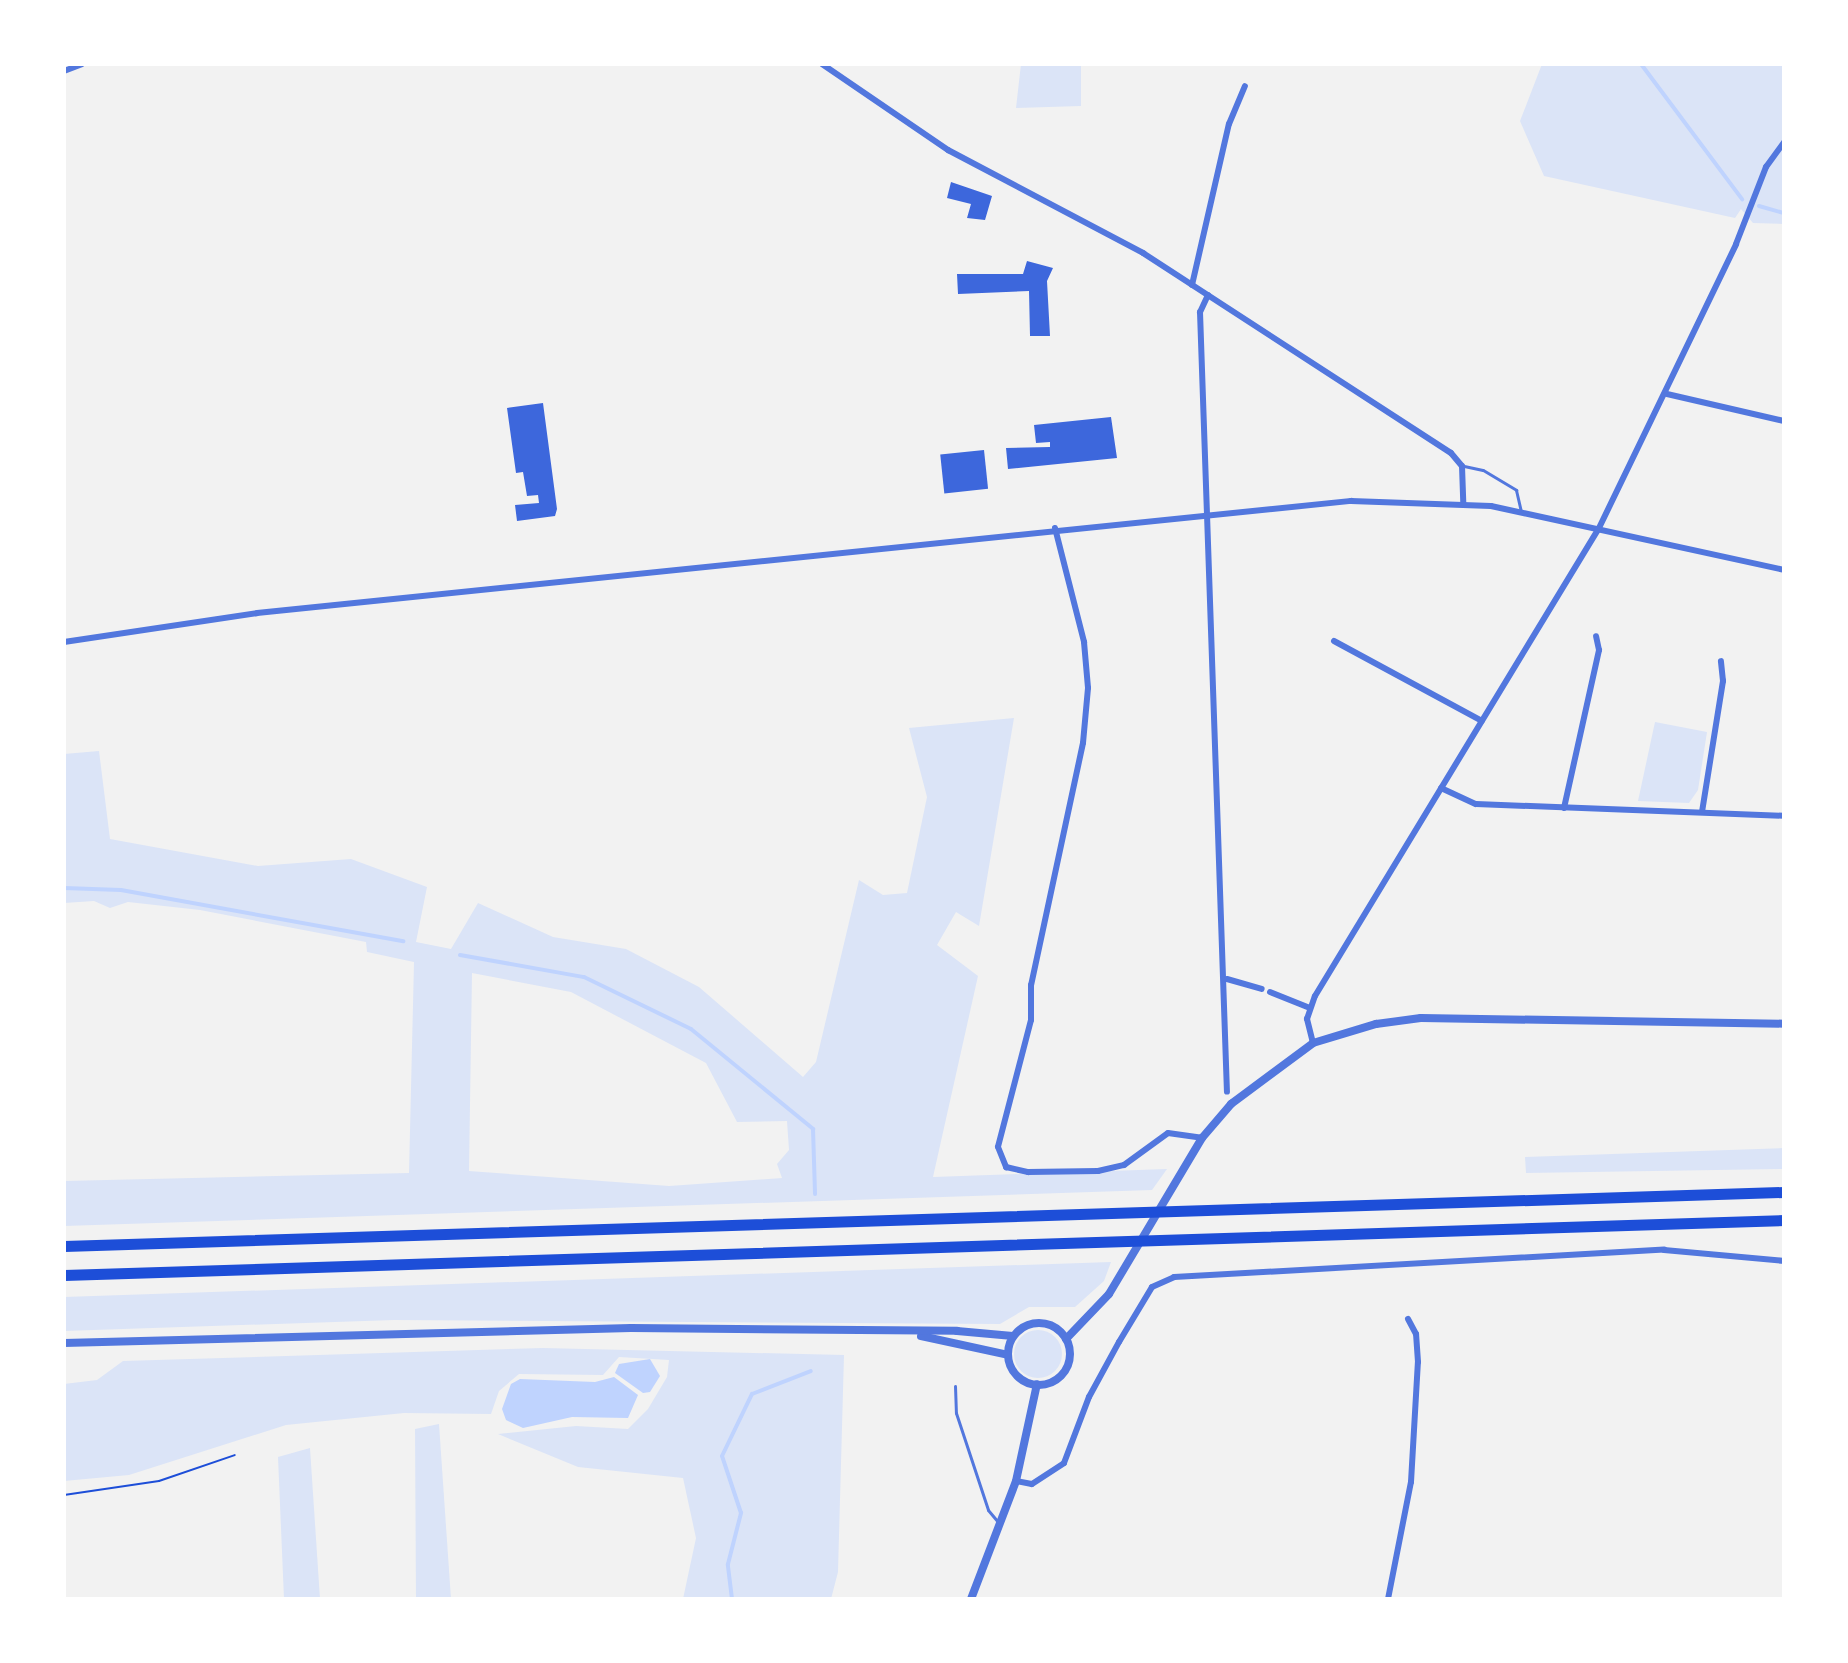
<!DOCTYPE html>
<style>
body{margin:0}
#map{position:relative;width:1848px;height:1663px;overflow:hidden;background:#f2f2f2;font-family:Signika,sans-serif}
div>[style]{position:absolute}
[style*='--x']{left:calc(var(--x)*1px);top:calc(var(--y)*1px);width:calc(var(--w)*1px);rotate:calc(var(--a)*1deg)}
.green>*{inset:0;background:#dbe4f7}
.round{border-radius:50%}
.water>*{inset:0;background:#bfd3fe}
.stream>*{height:4px;margin:-2px;padding:0 2px;transform-origin:2px;border-radius:2px;background:#bfd3fe}
.building>*{inset:0;background:#3d67dc;transform-origin:0 0}
.path>*{height:2px;margin:-1px;padding:0 1px;transform-origin:1px;border-radius:1px;background:#1d4ed8}
.service>*{height:3px;margin:-1.5px;padding:0 1.5px;transform-origin:1.5px;border-radius:1.5px;background:#5277de}
.minor>*{height:6px;margin:-3px;padding:0 3px;transform-origin:3px;border-radius:3px;background:#5277de}
.tertiary>*{height:8px;margin:-4px;padding:0 4px;transform-origin:4px;border-radius:4px;background:#5277de}
.tertiary>.ring{margin:-4px;padding:0;box-sizing:content-box;background:none;border:8px solid #5277de;border-radius:50%}
.motorway>*{height:11px;margin:-5.5px;padding:0 5.5px;transform-origin:5.5px;border-radius:5.5px;background:#1d4ed8}
span{translate:-50% -50%;white-space:nowrap;text-align:center;line-height:1.15;-webkit-text-stroke:7px #fff;paint-order:stroke}
.frame{position:absolute;inset:0;border:66px solid #fff;pointer-events:none}
</style>
<div id="map">
<div class="green">
<i style="clip-path:polygon(1021px 64px,1138px 64px,1081px 64px,1081px 106px,1016px 108px)"></i>
<i style="clip-path:polygon(1542px 64px,1784px 64px,1784px 224px,1753px 223px,1741px 209px,1735px 218px,1544px 176px,1520px 121px)"></i>
<i style="clip-path:polygon(evenodd,1014px 718px,979px 926px,956px 912px,937px 945px,978px 976px,933px 1177px,1167px 1169px,1152px 1190px,64px 1226px,64px 1181px,409px 1173px,414px 962px,367px 952px,366px 942px,200px 910px,128px 902px,110px 908px,94px 901px,64px 903px,64px 754px,99px 751px,110px 839px,258px 866px,351px 859px,427px 887px,416px 942px,451px 949px,478px 903px,553px 937px,626px 949px,699px 987px,803px 1077px,816px 1062px,859px 880px,883px 895px,907px 893px,927px 797px,909px 728px,1014px 718px,472px 973px,571px 992px,706px 1063px,737px 1122px,787px 1121px,789px 1150px,777px 1164px,782px 1178px,669px 1186px,469px 1171px,472px 973px)"></i>
<i style="clip-path:polygon(1655px 722px,1707px 732px,1698px 790px,1689px 803px,1638px 801px)"></i>
<i style="clip-path:polygon(1784px 1148px,1784px 1169px,1526px 1173px,1525px 1157px)"></i>
<i style="clip-path:polygon(1111px 1262px,1104px 1281px,1075px 1307px,1029px 1307px,1000px 1324px,394px 1320px,64px 1331px,64px 1297px)"></i>
<i class="round" style="left:1014px;top:1330px;width:48px;height:48px"></i>
<i style="clip-path:polygon(543px 1348px,844px 1355px,838px 1572px,831px 1599px,683px 1599px,696px 1538px,683px 1478px,578px 1467px,498px 1434px,576px 1426px,628px 1429px,648px 1409px,667px 1377px,669px 1360px,619px 1357px,603px 1375px,519px 1374px,499px 1391px,491px 1414px,404px 1413px,286px 1425px,129px 1475px,64px 1481px,64px 1384px,97px 1380px,123px 1361px)"></i>
<i style="clip-path:polygon(439px 1424px,451px 1599px,416px 1599px,415px 1429px)"></i>
<i style="clip-path:polygon(310px 1448px,320px 1599px,284px 1599px,278px 1457px)"></i>
</div>
<div class="water">
<i style="clip-path:polygon(650px 1359px,660px 1376px,650px 1392px,643px 1393px,615px 1373px,619px 1364px)"></i>
<i style="clip-path:polygon(614px 1377px,638px 1395px,628px 1418px,572px 1417px,523px 1428px,506px 1420px,502px 1409px,511px 1384px,520px 1379px,595px 1382px)"></i>
</div>
<div class="stream">
<i style="--x:1641;--y:64;--w:169;--a:53.2"></i>
<i style="--x:1759;--y:206;--w:26;--a:16"></i>
<i style="--x:64;--y:888;--w:57;--a:2"></i>
<i style="--x:121;--y:890;--w:287;--a:10.3"></i>
<i style="--x:460;--y:955;--w:126;--a:10.1"></i>
<i style="--x:584;--y:977;--w:119;--a:25.9"></i>
<i style="--x:691;--y:1029;--w:158;--a:39.3"></i>
<i style="--x:813;--y:1129;--w:65;--a:88.2"></i>
<i style="--x:732;--y:1599;--w:35;--a:-97"></i>
<i style="--x:728;--y:1564;--w:53;--a:-75.7"></i>
<i style="--x:741;--y:1513;--w:60;--a:-108.4"></i>
<i style="--x:722;--y:1456;--w:69;--a:-64.2"></i>
<i style="--x:752;--y:1394;--w:63;--a:-21.3"></i>
</div>
<div class="building">
<i style="clip-path:polygon(951px 182px,992px 196px,985px 220px,967px 218px,971px 204px,947px 198px)"></i>
<i style="clip-path:polygon(1027px 261px,1053px 268px,1047px 281px,1050px 336px,1030px 336px,1029px 291px,958px 294px,957px 274px,1023px 274px)"></i>
<i style="clip-path:polygon(543px 403px,557px 509px,555px 516px,517px 521px,515px 505px,539px 503px,538px 495px,527px 496px,523px 472px,516px 473px,507px 408px)"></i>
<i style="clip-path:polygon(1111px 417px,1117px 458px,1008px 469px,1006px 448px,1050px 447px,1050px 442px,1036px 443px,1034px 425px)"></i>
<i style="left:984px;top:450px;width:39px;height:44px;rotate:84deg"></i>
</div>
<div class="path">
<i style="--x:64;--y:1495;--w:96;--a:-8.4"></i>
<i style="--x:159;--y:1481;--w:80;--a:-18.9"></i>
</div>
<div class="service">
<i style="--x:1464;--y:466;--w:19;--a:12"></i>
<i style="--x:1483;--y:470;--w:39;--a:31"></i>
<i style="--x:1516;--y:490;--w:22;--a:77"></i>
<i style="--x:955;--y:1386;--w:27;--a:88"></i>
<i style="--x:956;--y:1413;--w:102;--a:71.7"></i>
<i style="--x:988;--y:1510;--w:16;--a:50"></i>
</div>
<div class="minor">
<i style="--x:822;--y:64;--w:153;--a:34.3"></i>
<i style="--x:948;--y:150;--w:221;--a:27.8"></i>
<i style="--x:1143;--y:253;--w:367;--a:33"></i>
<i style="--x:1451;--y:453;--w:17;--a:50"></i>
<i style="--x:1462;--y:466;--w:38;--a:88"></i>
<i style="--x:64;--y:71;--w:19;--a:-21"></i>
<i style="--x:1192;--y:285;--w:165;--a:-77.1"></i>
<i style="--x:1229;--y:124;--w:41;--a:-67.2"></i>
<i style="--x:1208;--y:295;--w:19;--a:115"></i>
<i style="--x:1200;--y:312;--w:780;--a:88.02"></i>
<i style="--x:1667;--y:394;--w:120;--a:13"></i>
<i style="--x:1055;--y:528;--w:118;--a:75.7"></i>
<i style="--x:1084;--y:642;--w:46;--a:85"></i>
<i style="--x:1088;--y:688;--w:55;--a:95.2"></i>
<i style="--x:1083;--y:743;--w:248;--a:102.1"></i>
<i style="--x:1031;--y:985;--w:35;--a:90"></i>
<i style="--x:1031;--y:1020;--w:131;--a:104.6"></i>
<i style="--x:998;--y:1147;--w:22;--a:68"></i>
<i style="--x:1006;--y:1167;--w:23;--a:13"></i>
<i style="--x:1028;--y:1172;--w:70;--a:-0.8"></i>
<i style="--x:1098;--y:1171;--w:27;--a:-13"></i>
<i style="--x:1124;--y:1165;--w:54;--a:-36"></i>
<i style="--x:1168;--y:1133;--w:34;--a:8"></i>
<i style="--x:1334;--y:641;--w:168;--a:28.4"></i>
<i style="--x:64;--y:642;--w:195;--a:-8.5"></i>
<i style="--x:257;--y:613;--w:1100;--a:-5.85"></i>
<i style="--x:1351;--y:501;--w:140;--a:2"></i>
<i style="--x:1491;--y:506;--w:300;--a:12.3"></i>
<i style="--x:1441;--y:788;--w:38;--a:25"></i>
<i style="--x:1476;--y:804;--w:308;--a:2.2"></i>
<i style="--x:1564;--y:808;--w:162;--a:-77.5"></i>
<i style="--x:1599;--y:650;--w:14;--a:-102"></i>
<i style="--x:1702;--y:812;--w:133;--a:-80.9"></i>
<i style="--x:1723;--y:681;--w:20;--a:-96"></i>
<i style="--x:1227;--y:979;--w:36;--a:16"></i>
<i style="--x:1270;--y:992;--w:43;--a:21.8"></i>
<i style="--x:1313;--y:1043;--w:25;--a:-104"></i>
<i style="--x:1307;--y:1019;--w:24;--a:-71"></i>
<i style="--x:1315;--y:996;--w:547;--a:-58.75"></i>
<i style="--x:1599;--y:528;--w:315;--a:-64.2"></i>
<i style="--x:1736;--y:244;--w:83;--a:-68.7"></i>
<i style="--x:1766;--y:167;--w:31;--a:-54"></i>
<i style="--x:1016;--y:1481;--w:16;--a:11"></i>
<i style="--x:1032;--y:1484;--w:38;--a:-33"></i>
<i style="--x:1064;--y:1463;--w:71;--a:-69.3"></i>
<i style="--x:1089;--y:1397;--w:63;--a:-61.4"></i>
<i style="--x:1119;--y:1342;--w:64;--a:-59"></i>
<i style="--x:1152;--y:1287;--w:24;--a:-24"></i>
<i style="--x:1174;--y:1277;--w:491;--a:-3.2"></i>
<i style="--x:1664;--y:1250;--w:121;--a:5.2"></i>
<i style="--x:1388;--y:1599;--w:119;--a:-78.9"></i>
<i style="--x:1411;--y:1482;--w:120;--a:-86.7"></i>
<i style="--x:1418;--y:1362;--w:28;--a:-94"></i>
<i style="--x:1416;--y:1334;--w:17;--a:-118"></i>
</div>
<div class="tertiary">
<i class="ring" style="left:1008px;top:1323px;width:54px;height:54px"></i>
<i style="--x:921;--y:1336;--w:89;--a:12.3"></i>
<i style="--x:1066;--y:1339;--w:62;--a:-46.3"></i>
<i style="--x:1109;--y:1294;--w:182;--a:-59.2"></i>
<i style="--x:1202;--y:1138;--w:45;--a:-49.5"></i>
<i style="--x:1231;--y:1104;--w:102;--a:-36.6"></i>
<i style="--x:1313;--y:1043;--w:66;--a:-16.8"></i>
<i style="--x:1376;--y:1024;--w:45;--a:-7.6"></i>
<i style="--x:1421;--y:1018;--w:363;--a:0.9"></i>
<i style="--x:64;--y:1343;--w:567;--a:-1.52"></i>
<i style="--x:631;--y:1328;--w:326;--a:0.5"></i>
<i style="--x:957;--y:1331;--w:56;--a:5.1"></i>
<i style="--x:971;--y:1599;--w:126;--a:-69.1"></i>
<i style="--x:1016;--y:1481;--w:99;--a:-77.8"></i>
</div>
<div class="motorway">
<i style="--x:64;--y:1246;--w:1721;--a:-1.8"></i>
<i style="--x:64;--y:1275;--w:1721;--a:-1.83"></i>
</div>
<div class="frame"></div>
</div>
